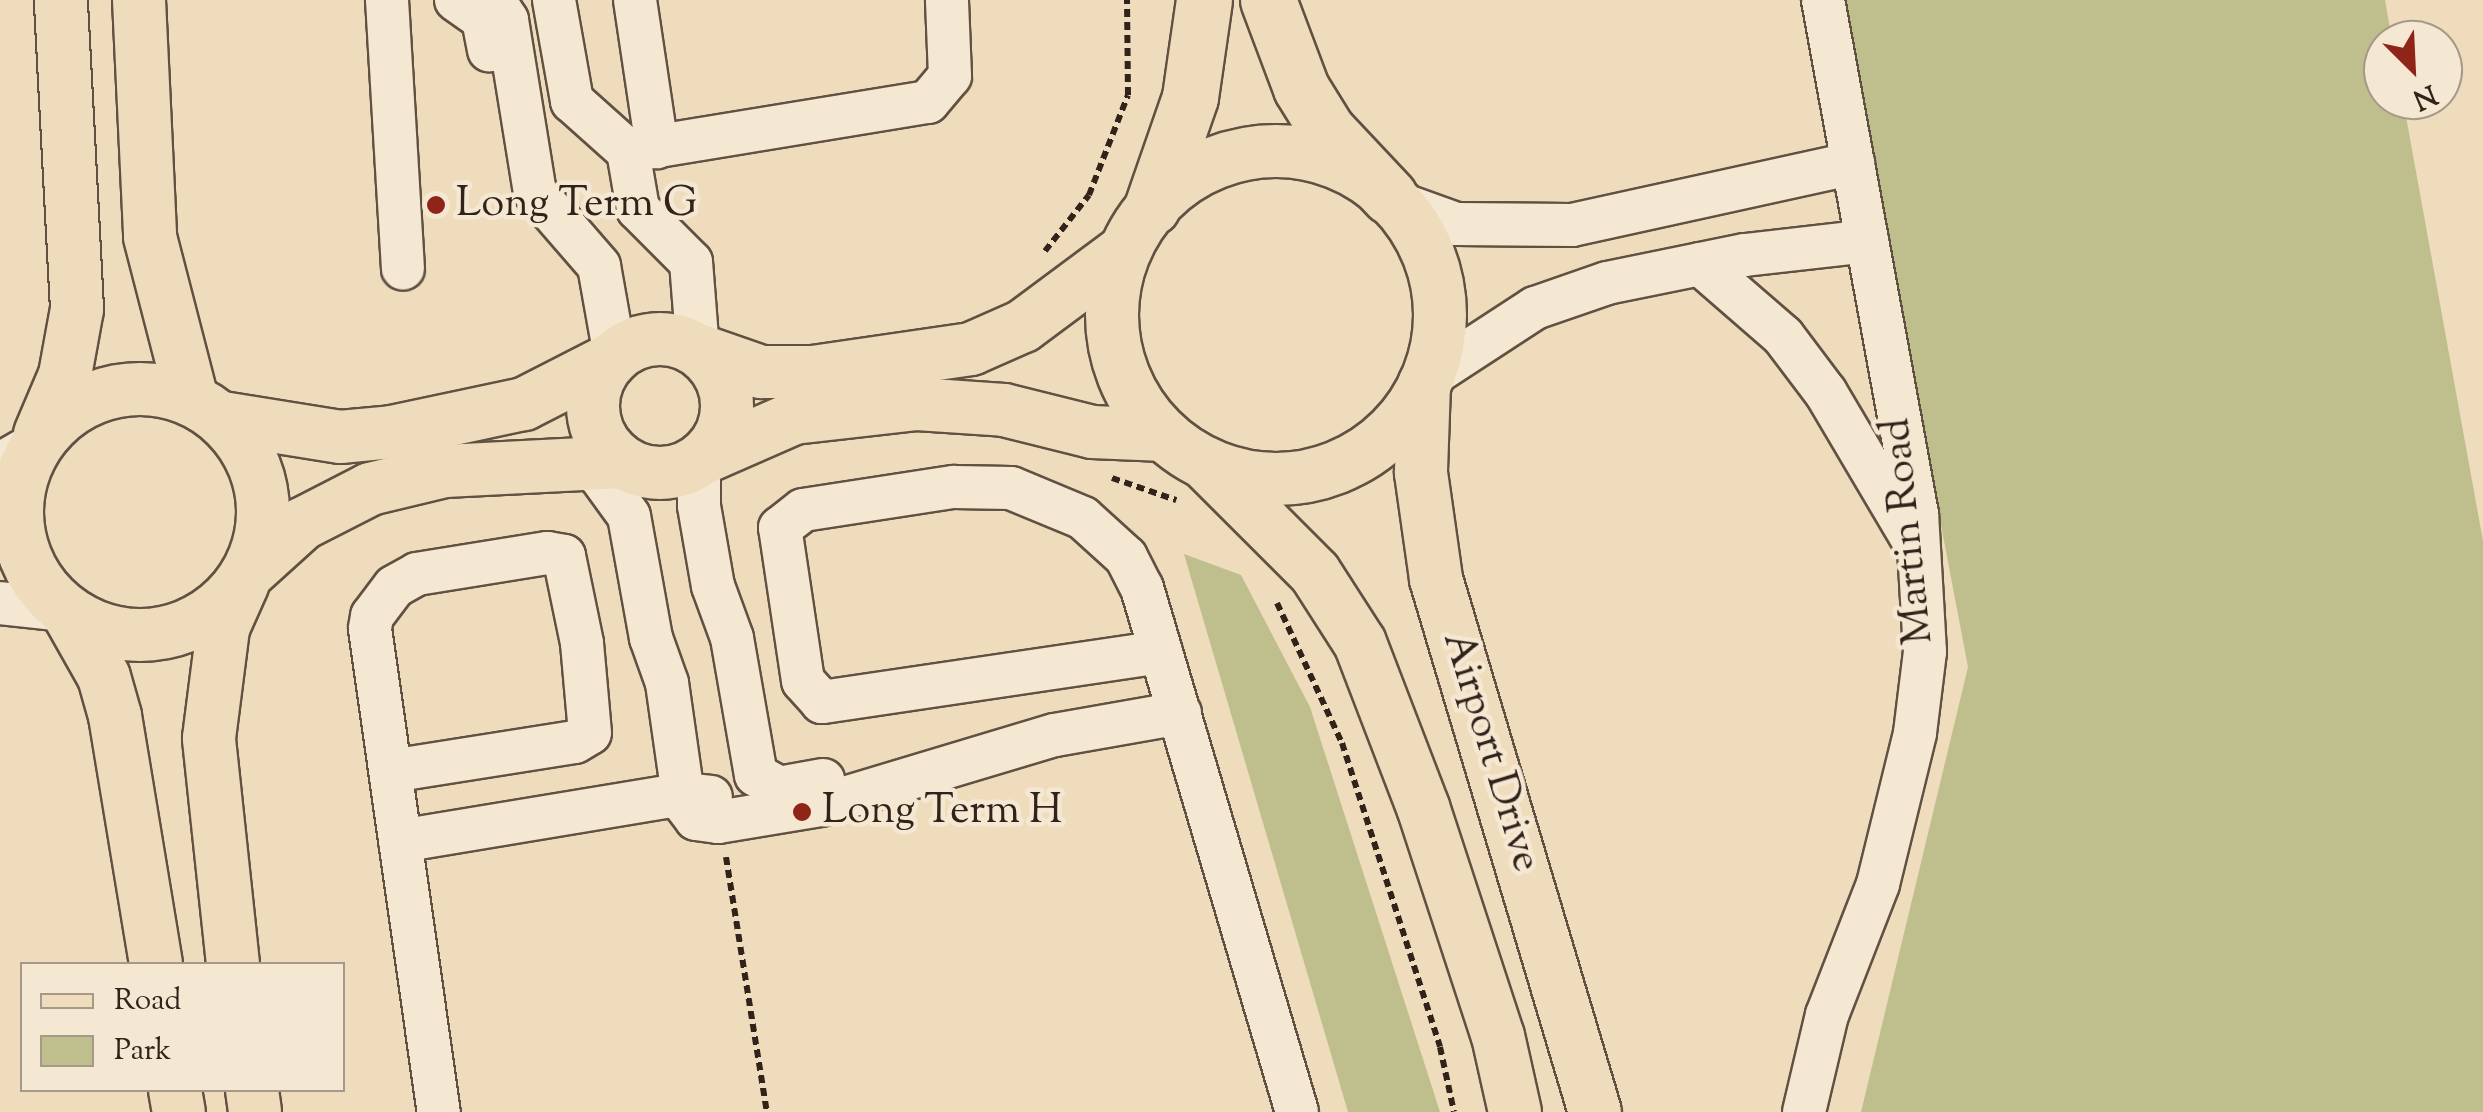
<!DOCTYPE html>
<style>
body{margin:0}
#map{position:relative;width:2483px;height:1112px;overflow:hidden;background:#efdcbc;font-family:"Sorts Mill Goudy",serif}
div>[style]{position:absolute}
[style*='--x']{left:calc(var(--x)*1px);top:calc(var(--y)*1px);width:calc(var(--w)*1px);rotate:calc(var(--a)*1deg)}
.green>*{inset:0;background:#bfbf8d}
.path>*{height:6px;margin-top:-3px;transform-origin:0;background:repeating-linear-gradient(90deg,#32231a 0 8px,transparent 0 13px)}
.roads{filter:drop-shadow(2px 0 #615142) drop-shadow(-2px 0 #615142) drop-shadow(0 2px #615142) drop-shadow(0 -2px #615142)}
.minor>*{height:42px;margin:-21px;padding:0 21px;transform-origin:21px;border-radius:21px;background:#f5e8d3}
.major>*{height:52px;margin:-26px;padding:0 26px;transform-origin:26px;border-radius:26px;background:#efdcbc}
.major>.ring{margin:-26px;padding:0;box-sizing:content-box;background:none;border:52px solid #efdcbc;border-radius:50%}
.highway>*{height:55px;margin:-27.5px;padding:0 27.5px;transform-origin:27.5px;border-radius:27.5px;background:#efdcbc}
.dots>*{width:28px;height:28px;translate:-50% -50%;box-sizing:border-box;border:5px solid #f5e8d3;border-radius:50%}
span{translate:-50% -50%;white-space:nowrap;text-align:center;line-height:1.15;-webkit-text-stroke:9px #f5e8d3;paint-order:stroke}
.poi-label{font-size:42px;color:#32231a}
.left{translate:0 -50%;text-align:left}
.street-label{font-size:42px;color:#32231a}
.legend{position:absolute;left:20px;top:962px;width:325px;height:130px;box-sizing:border-box;background:#f5e8d3;border:2px solid #a79989;margin:0;padding:12px 18px;list-style:none;font-size:30px;color:#32231a}
.legend li{display:flex;align-items:center;gap:20px;height:50px}
.legend b{width:50px;border:2px solid #a79989}
.north{position:absolute;left:2363px;top:20px;width:100px;height:100px;box-sizing:border-box;background:#f5e8d3;border:2px solid #a79989;border-radius:50%;rotate:156deg;font-size:28px;font-weight:700;line-height:40px;text-align:center;color:#32231a}
.north::after{content:'';display:block;margin:auto;width:35px;height:45px;background:#8f2418;clip-path:polygon(50% 0,100% 100%,50% 72%,0 100%)}
</style>
<div id="map">
<div class="green">
<i style="clip-path:polygon(1841px 0,2385px 0,2392px 40px,2383px 40px,2383px 100px,2403px 100px,2483px 541px,2483px 1112px,1861px 1112px,1968px 667px)"></i>
<i style="clip-path:polygon(1184px 554px,1241px 575px,1310px 707px,1440px 1112px,1348px 1112px)"></i>
</div>
<div class="path">
<i style="--x:1045;--y:251;--w:71;--a:-51.8"></i>
<i style="--x:1089;--y:195;--w:107;--a:-68.7"></i>
<i style="--x:1128;--y:95;--w:95;--a:-90.6"></i>
<i style="--x:1112;--y:478;--w:68;--a:19"></i>
<i style="--x:1277;--y:603;--w:154;--a:65.1"></i>
<i style="--x:1342;--y:743;--w:319;--a:72.1"></i>
<i style="--x:1440;--y:1047;--w:66;--a:77.8"></i>
<i style="--x:726;--y:857;--w:258;--a:80.9"></i>
</div>
<div class="roads">
<div class="minor">
<i style="--x:387;--y:0;--w:269;--a:86.6"></i>
<i style="--x:456;--y:0;--w:33;--a:35"></i>
<i style="--x:483;--y:19;--w:32;--a:79"></i>
<i style="--x:494;--y:0;--w:24;--a:57"></i>
<i style="--x:507;--y:20;--w:174;--a:80.8"></i>
<i style="--x:535;--y:192;--w:98;--a:49.1"></i>
<i style="--x:599;--y:266;--w:91;--a:79.9"></i>
<i style="--x:554;--y:0;--w:103;--a:79.9"></i>
<i style="--x:572;--y:101;--w:75;--a:41.8"></i>
<i style="--x:628;--y:151;--w:59;--a:80.2"></i>
<i style="--x:638;--y:209;--w:75;--a:45"></i>
<i style="--x:691;--y:262;--w:88;--a:85.5"></i>
<i style="--x:635;--y:0;--w:149;--a:81.5"></i>
<i style="--x:628;--y:151;--w:304;--a:-9.3"></i>
<i style="--x:928;--y:102;--w:34;--a:-50"></i>
<i style="--x:950;--y:76;--w:76;--a:-92.3"></i>
<i style="--x:1395;--y:202;--w:65;--a:19.8"></i>
<i style="--x:1456;--y:224;--w:116;--a:0.5"></i>
<i style="--x:1572;--y:225;--w:288;--a:-12.4"></i>
<i style="--x:1700;--y:264;--w:110;--a:40.9"></i>
<i style="--x:1783;--y:336;--w:71;--a:53"></i>
<i style="--x:1826;--y:393;--w:167;--a:59.4"></i>
<i style="--x:1426;--y:379;--w:130;--a:-33.1"></i>
<i style="--x:1535;--y:308;--w:76;--a:-19.1"></i>
<i style="--x:1607;--y:283;--w:141;--a:-11.5"></i>
<i style="--x:1745;--y:255;--w:123;--a:-6.5"></i>
<i style="--x:699;--y:460;--w:46;--a:90"></i>
<i style="--x:699;--y:506;--w:81;--a:80.1"></i>
<i style="--x:713;--y:586;--w:55;--a:69.9"></i>
<i style="--x:732;--y:638;--w:139;--a:80.1"></i>
<i style="--x:756;--y:775;--w:26;--a:29"></i>
<i style="--x:779;--y:788;--w:45;--a:-10.3"></i>
<i style="--x:567;--y:463;--w:31;--a:17"></i>
<i style="--x:597;--y:472;--w:54;--a:54"></i>
<i style="--x:629;--y:516;--w:124;--a:79.8"></i>
<i style="--x:651;--y:638;--w:48;--a:70.4"></i>
<i style="--x:667;--y:683;--w:121;--a:81.9"></i>
<i style="--x:684;--y:803;--w:20;--a:53"></i>
<i style="--x:696;--y:819;--w:22;--a:8"></i>
<i style="--x:718;--y:822;--w:104;--a:-9.4"></i>
<i style="--x:821;--y:805;--w:244;--a:-16.7"></i>
<i style="--x:1055;--y:735;--w:127;--a:-10"></i>
<i style="--x:0;--y:464;--w:40;--a:-29.7"></i>
<i style="--x:0;--y:603;--w:63;--a:6.3"></i>
<i style="--x:1161;--y:652;--w:343;--a:171.6"></i>
<i style="--x:822;--y:702;--w:28;--a:-132"></i>
<i style="--x:803;--y:681;--w:155;--a:-98.5"></i>
<i style="--x:780;--y:528;--w:29;--a:-38"></i>
<i style="--x:803;--y:510;--w:153;--a:-8.7"></i>
<i style="--x:954;--y:487;--w:57;--a:1"></i>
<i style="--x:1011;--y:488;--w:78;--a:22.6"></i>
<i style="--x:1083;--y:518;--w:58;--a:42.2"></i>
<i style="--x:1126;--y:557;--w:35;--a:63"></i>
<i style="--x:1142;--y:588;--w:546;--a:73.52"></i>
<i style="--x:391;--y:771;--w:186;--a:-9"></i>
<i style="--x:575;--y:742;--w:17;--a:-31"></i>
<i style="--x:590;--y:733;--w:90;--a:-95.1"></i>
<i style="--x:582;--y:643;--w:89;--a:-101.7"></i>
<i style="--x:564;--y:556;--w:17;--a:-170"></i>
<i style="--x:547;--y:553;--w:132;--a:170.8"></i>
<i style="--x:417;--y:574;--w:26;--a:151"></i>
<i style="--x:394;--y:587;--w:36;--a:127"></i>
<i style="--x:372;--y:616;--w:13;--a:99"></i>
<i style="--x:370;--y:629;--w:488;--a:81.9"></i>
<i style="--x:400;--y:841;--w:287;--a:-9.4"></i>
<i style="--x:683;--y:794;--w:28;--a:6"></i>
<i style="--x:1804;--y:1112;--w:100;--a:-76.7"></i>
<i style="--x:1827;--y:1015;--w:141;--a:-68.7"></i>
<i style="--x:1878;--y:884;--w:155;--a:-76.2"></i>
<i style="--x:1915;--y:733;--w:82;--a:-83"></i>
<i style="--x:1925;--y:652;--w:138;--a:-93.3"></i>
<i style="--x:1917;--y:514;--w:523;--a:-100.36"></i>
</div>
<div class="major">
<i style="--x:139;--y:0;--w:237;--a:87.3"></i>
<i style="--x:150;--y:237;--w:167;--a:75.5"></i>
<i class="ring" style="left:1112px;top:151px;width:276px;height:276px"></i>
<i class="ring" style="left:593px;top:339px;width:82px;height:82px"></i>
<i style="--x:701;--y:351;--w:64;--a:19.3"></i>
<i style="--x:761;--y:372;--w:52;--a:0"></i>
<i style="--x:813;--y:372;--w:160;--a:-8.3"></i>
<i style="--x:971;--y:349;--w:57;--a:-23.9"></i>
<i style="--x:1023;--y:326;--w:126;--a:-36.6"></i>
<i style="--x:1424;--y:385;--w:88;--a:92"></i>
<i style="--x:1421;--y:473;--w:107;--a:81.9"></i>
<i style="--x:1436;--y:579;--w:556;--a:73.39"></i>
<i class="ring" style="left:17px;top:389px;width:194px;height:194px"></i>
<i style="--x:222;--y:418;--w:120;--a:9.1"></i>
<i style="--x:340;--y:437;--w:52;--a:-5.5"></i>
<i style="--x:392;--y:432;--w:135;--a:-12"></i>
<i style="--x:524;--y:404;--w:99;--a:-27.1"></i>
<i style="--x:40;--y:434;--w:64;--a:-67"></i>
<i style="--x:65;--y:375;--w:67;--a:-79.7"></i>
<i style="--x:77;--y:309;--w:309;--a:-93"></i>
<i style="--x:703;--y:458;--w:99;--a:-23.7"></i>
<i style="--x:794;--y:418;--w:124;--a:-6.5"></i>
<i style="--x:917;--y:404;--w:87;--a:3.9"></i>
<i style="--x:1004;--y:410;--w:91;--a:14"></i>
<i style="--x:1092;--y:432;--w:72;--a:2.4"></i>
<i style="--x:1206;--y:464;--w:154;--a:45"></i>
<i style="--x:1315;--y:573;--w:83;--a:57.3"></i>
<i style="--x:1360;--y:643;--w:176;--a:69"></i>
<i style="--x:1423;--y:807;--w:241;--a:71.9"></i>
<i style="--x:1498;--y:1036;--w:78;--a:77.4"></i>
<i style="--x:249;--y:572;--w:72;--a:-42.2"></i>
<i style="--x:302;--y:524;--w:76;--a:-27.2"></i>
<i style="--x:370;--y:489;--w:77;--a:-13.5"></i>
<i style="--x:445;--y:471;--w:177;--a:-2.9"></i>
<i style="--x:68;--y:613;--w:73;--a:60.6"></i>
<i style="--x:104;--y:677;--w:41;--a:74.2"></i>
<i style="--x:115;--y:716;--w:251;--a:80.6"></i>
<i style="--x:233;--y:964;--w:227;--a:-96.1"></i>
<i style="--x:209;--y:738;--w:111;--a:-82.7"></i>
<i style="--x:223;--y:628;--w:49;--a:-66"></i>
<i style="--x:175;--y:1090;--w:22;--a:80"></i>
<i style="--x:252;--y:1090;--w:22;--a:82"></i>
</div>
<div class="highway">
<i style="--x:1268;--y:0;--w:94;--a:69.4"></i>
<i style="--x:1301;--y:88;--w:49;--a:58.2"></i>
<i style="--x:1327;--y:130;--w:91;--a:46.8"></i>
<i style="--x:1152;--y:207;--w:116;--a:-70.9"></i>
<i style="--x:1190;--y:97;--w:98;--a:-81.8"></i>
</div>
</div>
<div class="dots">
<i style="left:436px;top:205px;background:#8f2418"></i>
<i style="left:802px;top:812px;background:#8f2418"></i>
</div>
<div class="poi-label">
<span class="left" style="left:456px;top:205px">Long Term G</span>
<span class="left" style="left:822px;top:812px">Long Term H</span>
</div>
<div class="street-label">
<span style="left:1909px;top:531px;rotate:-96deg">Martin Road</span>
<span style="left:1490px;top:752px;rotate:73deg">Airport Drive</span>
</div>
<ul class="legend">
<li><b style="height:12px;background:#efdcbc"></b>Road</li>
<li><b style="height:28px;background:#bfbf8d"></b>Park</li>
</ul>
<div class="north">N</div>
</div>
